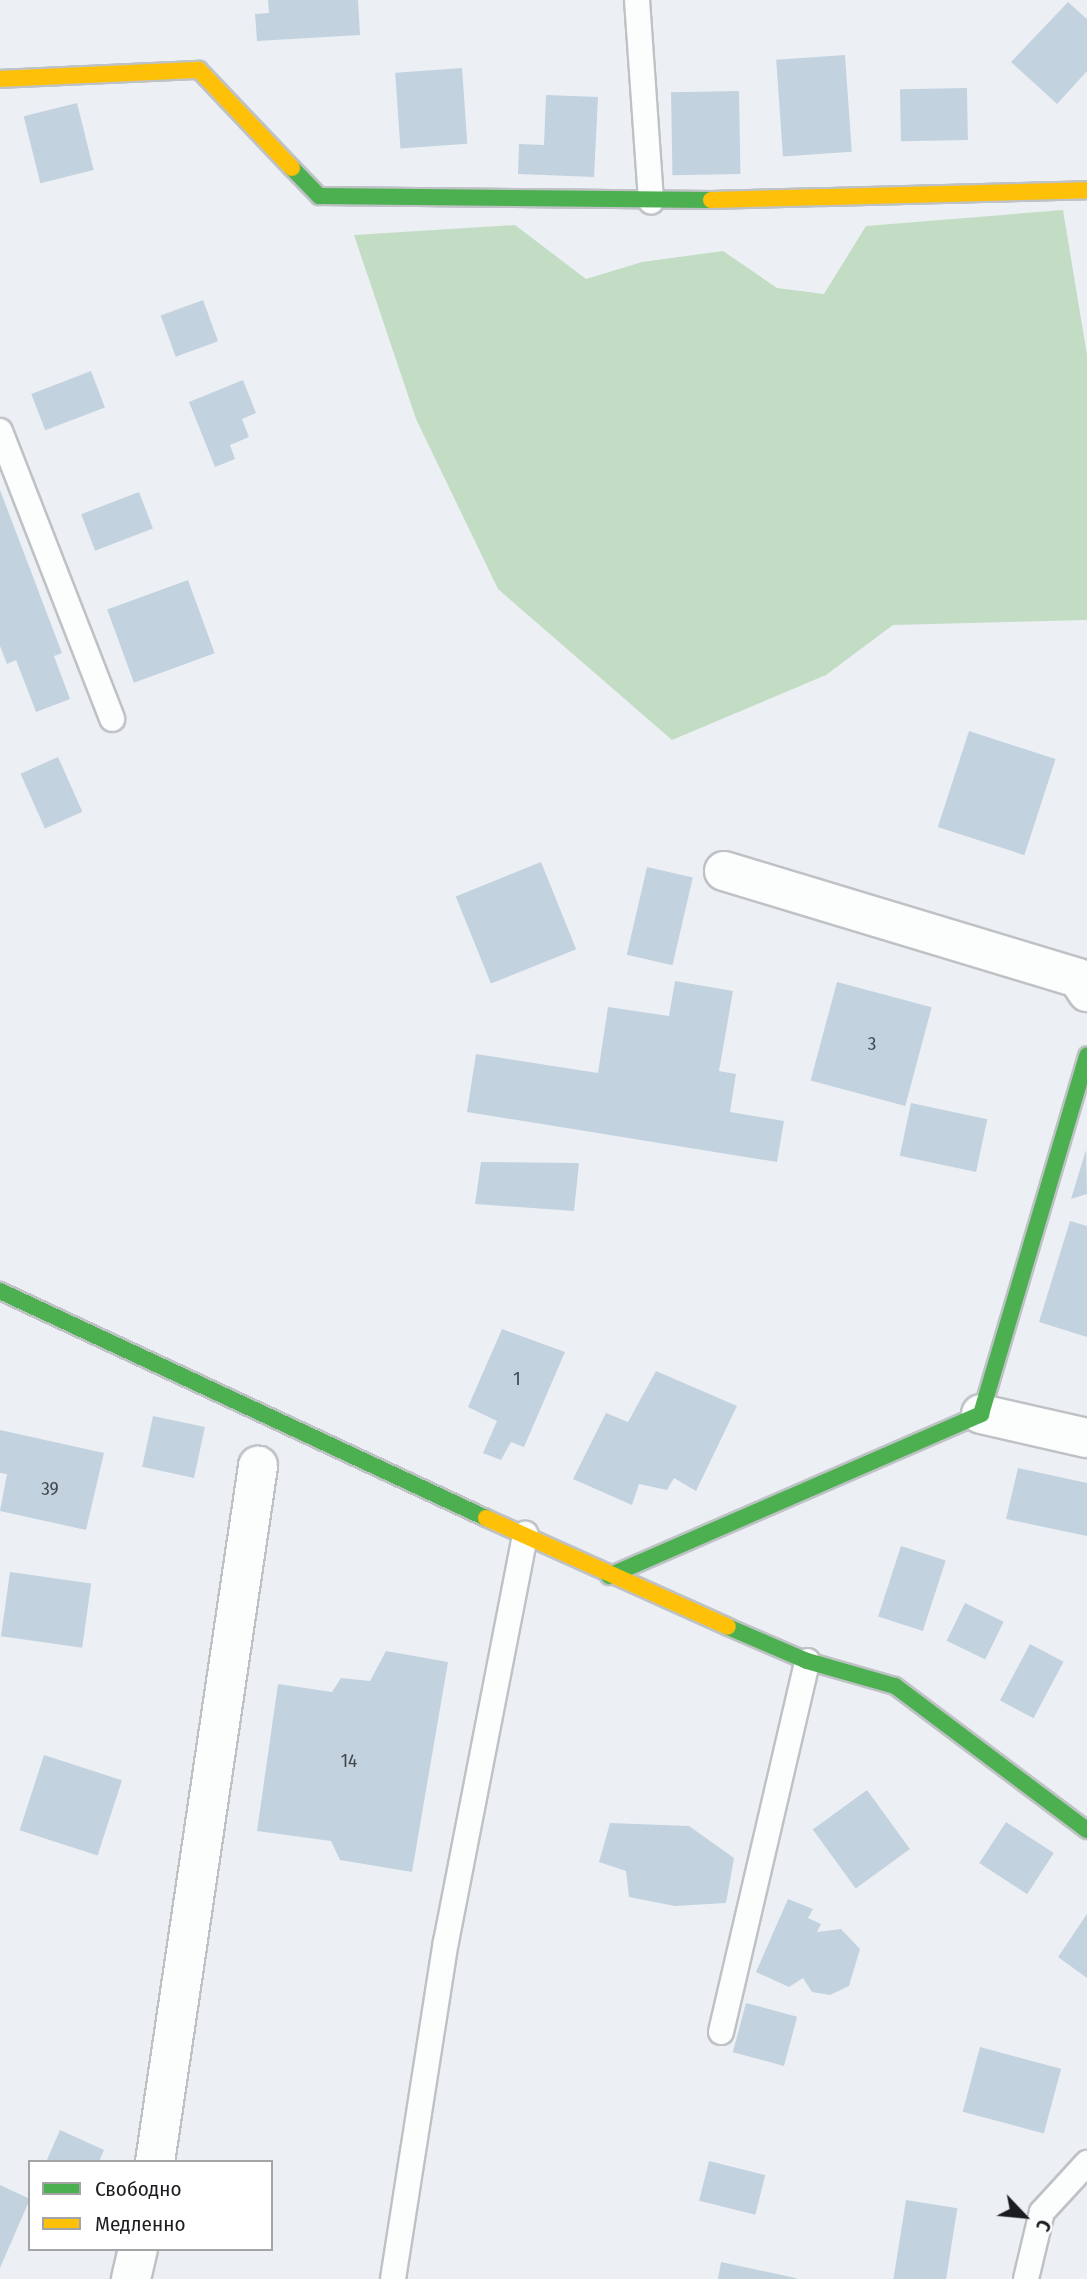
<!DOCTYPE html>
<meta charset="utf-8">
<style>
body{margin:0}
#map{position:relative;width:1087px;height:2279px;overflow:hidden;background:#ecf0f4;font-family:"Fira Sans Condensed",sans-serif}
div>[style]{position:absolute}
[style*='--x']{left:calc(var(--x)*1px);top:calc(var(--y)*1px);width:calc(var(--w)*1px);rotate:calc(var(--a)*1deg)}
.green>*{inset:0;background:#c2ddc4}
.building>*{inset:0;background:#c3d2df;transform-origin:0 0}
.roads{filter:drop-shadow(2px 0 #bec2c5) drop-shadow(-2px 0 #bec2c5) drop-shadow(0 2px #bec2c5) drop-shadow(0 -2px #bec2c5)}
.lane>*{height:24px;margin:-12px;padding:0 12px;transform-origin:12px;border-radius:12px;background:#fcfdfd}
.street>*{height:38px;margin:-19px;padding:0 19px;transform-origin:19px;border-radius:19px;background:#fcfdfd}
.fast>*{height:16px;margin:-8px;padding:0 8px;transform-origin:8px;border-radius:8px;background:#4caf50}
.slow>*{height:16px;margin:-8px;padding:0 8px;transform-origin:8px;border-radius:8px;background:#ffc107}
span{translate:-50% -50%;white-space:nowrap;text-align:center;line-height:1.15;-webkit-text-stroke:7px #fff;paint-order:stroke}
.number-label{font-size:19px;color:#444a4f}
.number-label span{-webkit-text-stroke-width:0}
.legend{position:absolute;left:28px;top:2160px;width:245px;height:91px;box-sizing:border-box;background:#fff;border:2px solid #a3a4a5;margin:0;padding:9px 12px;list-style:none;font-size:21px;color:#1a1c1f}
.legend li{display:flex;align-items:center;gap:14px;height:35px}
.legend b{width:35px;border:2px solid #a3a4a5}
.north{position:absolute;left:989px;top:2181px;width:70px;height:70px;-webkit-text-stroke:5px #fff;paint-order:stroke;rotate:116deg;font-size:19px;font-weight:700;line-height:28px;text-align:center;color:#1a1c1f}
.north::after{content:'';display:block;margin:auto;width:24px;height:32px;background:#1a1c1f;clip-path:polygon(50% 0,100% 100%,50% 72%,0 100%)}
</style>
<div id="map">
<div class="green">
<i style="clip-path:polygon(1063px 210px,1087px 355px,1087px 620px,893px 625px,826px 675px,672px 740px,498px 589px,416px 419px,354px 235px,515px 225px,586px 279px,642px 262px,723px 251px,777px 288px,824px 294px,866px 226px)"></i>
</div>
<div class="building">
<i style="clip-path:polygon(268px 0,358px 0,360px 35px,257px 41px,255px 14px,269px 13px)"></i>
<i style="clip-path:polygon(1068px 2px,1087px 19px,1087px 71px,1057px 104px,1011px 62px)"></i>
<i style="left:845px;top:55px;width:97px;height:69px;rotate:86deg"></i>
<i style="left:462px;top:68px;width:76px;height:67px;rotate:86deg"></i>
<i style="left:967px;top:88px;width:52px;height:67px;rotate:89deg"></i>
<i style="left:739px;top:91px;width:83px;height:68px;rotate:89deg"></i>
<i style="clip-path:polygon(546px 95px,598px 97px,594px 177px,518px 174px,519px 144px,544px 145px)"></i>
<i style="left:77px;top:103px;width:69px;height:55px;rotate:76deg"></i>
<i style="left:203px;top:300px;width:44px;height:45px;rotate:70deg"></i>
<i style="left:91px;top:371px;width:39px;height:64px;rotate:69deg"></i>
<i style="clip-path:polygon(243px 380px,256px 413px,242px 419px,249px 437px,230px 445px,235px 459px,215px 467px,189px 402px)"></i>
<i style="clip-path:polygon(0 490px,62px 653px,54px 656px,70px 699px,36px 712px,16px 660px,7px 664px,0 646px)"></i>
<i style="left:139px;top:492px;width:39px;height:62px;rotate:69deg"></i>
<i style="left:188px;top:580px;width:78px;height:86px;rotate:70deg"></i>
<i style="left:969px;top:731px;width:91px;height:101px;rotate:18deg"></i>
<i style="left:58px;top:757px;width:60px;height:41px;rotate:66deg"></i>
<i style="left:541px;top:862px;width:94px;height:92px;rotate:68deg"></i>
<i style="left:647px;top:867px;width:47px;height:90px;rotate:13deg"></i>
<i style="clip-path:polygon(675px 981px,733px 991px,719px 1071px,736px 1074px,730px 1112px,784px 1121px,777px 1162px,467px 1112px,476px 1054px,598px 1073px,608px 1007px,669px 1016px)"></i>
<i style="left:837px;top:982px;width:98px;height:102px;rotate:15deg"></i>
<i style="left:911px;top:1103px;width:78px;height:54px;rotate:12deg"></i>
<i style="clip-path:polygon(1086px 1150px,1087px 1194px,1071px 1199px)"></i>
<i style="clip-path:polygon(481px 1162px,579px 1163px,574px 1211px,475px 1204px)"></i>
<i style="clip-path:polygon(1070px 1221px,1087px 1226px,1087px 1337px,1039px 1322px)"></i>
<i style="clip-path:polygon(502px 1329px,565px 1352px,524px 1447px,511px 1442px,501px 1460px,483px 1453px,497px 1421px,468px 1407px)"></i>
<i style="clip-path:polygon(656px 1371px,737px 1406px,696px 1491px,674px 1478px,667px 1490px,639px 1484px,632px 1505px,573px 1479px,606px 1413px,628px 1422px)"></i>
<i style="left:153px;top:1416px;width:53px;height:52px;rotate:12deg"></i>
<i style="clip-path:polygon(0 1430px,104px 1453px,86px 1530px,0 1511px,7px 1474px,0 1473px)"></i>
<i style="clip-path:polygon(1018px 1468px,1087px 1483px,1087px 1536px,1006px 1519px)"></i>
<i style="left:901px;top:1546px;width:47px;height:74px;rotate:18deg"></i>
<i style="left:10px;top:1572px;width:82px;height:65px;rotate:8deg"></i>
<i style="left:965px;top:1603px;width:43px;height:42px;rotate:26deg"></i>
<i style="left:1030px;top:1644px;width:38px;height:64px;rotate:28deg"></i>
<i style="clip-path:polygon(386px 1651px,448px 1662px,412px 1872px,340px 1860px,331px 1841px,257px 1831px,278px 1684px,332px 1692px,341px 1678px,370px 1681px)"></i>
<i style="left:44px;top:1755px;width:82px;height:79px;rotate:18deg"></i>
<i style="left:867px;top:1790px;width:73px;height:67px;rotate:54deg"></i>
<i style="left:1006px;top:1822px;width:57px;height:49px;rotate:33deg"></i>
<i style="clip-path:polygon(610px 1823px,689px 1826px,734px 1858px,726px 1903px,675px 1906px,629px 1897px,626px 1871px,599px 1862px)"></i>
<i style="clip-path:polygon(788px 1899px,813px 1909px,808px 1918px,821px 1924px,817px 1932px,841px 1929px,860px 1949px,849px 1986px,830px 1995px,812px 1992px,803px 1978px,789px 1987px,756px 1972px)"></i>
<i style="clip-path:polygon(1087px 1914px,1087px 1978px,1058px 1957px)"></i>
<i style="left:746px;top:2003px;width:53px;height:51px;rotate:15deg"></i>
<i style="left:980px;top:2047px;width:84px;height:67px;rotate:15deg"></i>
<i style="clip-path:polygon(60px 2130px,104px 2150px,99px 2162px,46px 2162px)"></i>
<i style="left:709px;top:2161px;width:58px;height:41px;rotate:14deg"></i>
<i style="clip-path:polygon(0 2185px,30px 2199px,0 2268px)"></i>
<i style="left:906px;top:2200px;width:52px;height:80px;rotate:9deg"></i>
<i style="clip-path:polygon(721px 2262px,796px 2278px,796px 2279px,718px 2279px)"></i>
</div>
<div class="roads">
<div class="lane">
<i style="--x:637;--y:0;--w:202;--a:86"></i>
<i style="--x:0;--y:431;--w:309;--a:68.7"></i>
<i style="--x:721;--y:2032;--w:381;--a:-76.9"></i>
<i style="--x:393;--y:2279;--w:341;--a:-81.1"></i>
<i style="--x:446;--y:1942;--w:416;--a:-79"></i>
<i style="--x:1026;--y:2279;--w:69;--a:-76.6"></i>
<i style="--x:1042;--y:2212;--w:67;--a:-47.4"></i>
</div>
<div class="street">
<i style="--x:724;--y:871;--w:370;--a:16.8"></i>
<i style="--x:1078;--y:978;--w:17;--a:57"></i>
<i style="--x:981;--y:1414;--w:109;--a:12.8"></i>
<i style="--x:155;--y:2162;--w:704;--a:-81.58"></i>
<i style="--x:131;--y:2279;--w:31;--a:-77"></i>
</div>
<div class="fast">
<i style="--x:292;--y:168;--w:39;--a:46"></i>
<i style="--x:319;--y:196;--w:392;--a:0.6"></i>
<i style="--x:0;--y:1291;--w:536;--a:25.04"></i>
<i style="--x:609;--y:1576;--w:406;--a:-23.5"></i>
<i style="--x:981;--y:1414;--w:374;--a:-73.5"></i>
<i style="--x:728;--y:1627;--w:86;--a:23.3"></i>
<i style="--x:807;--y:1661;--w:91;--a:15.9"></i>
<i style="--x:895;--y:1686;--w:240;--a:36.9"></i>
</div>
<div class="slow">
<i style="--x:0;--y:79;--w:199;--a:-2.6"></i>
<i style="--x:199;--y:70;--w:135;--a:46.5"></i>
<i style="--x:711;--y:200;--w:376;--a:-1.5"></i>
<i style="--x:486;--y:1518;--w:265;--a:24.2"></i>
</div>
</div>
<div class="number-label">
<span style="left:872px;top:1044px">3</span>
<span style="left:517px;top:1379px">1</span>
<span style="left:50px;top:1489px">39</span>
<span style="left:349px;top:1761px">14</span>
</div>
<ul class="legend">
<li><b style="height:9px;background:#4caf50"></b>Свободно</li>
<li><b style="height:9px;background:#ffc107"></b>Медленно</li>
</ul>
<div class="north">С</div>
</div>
